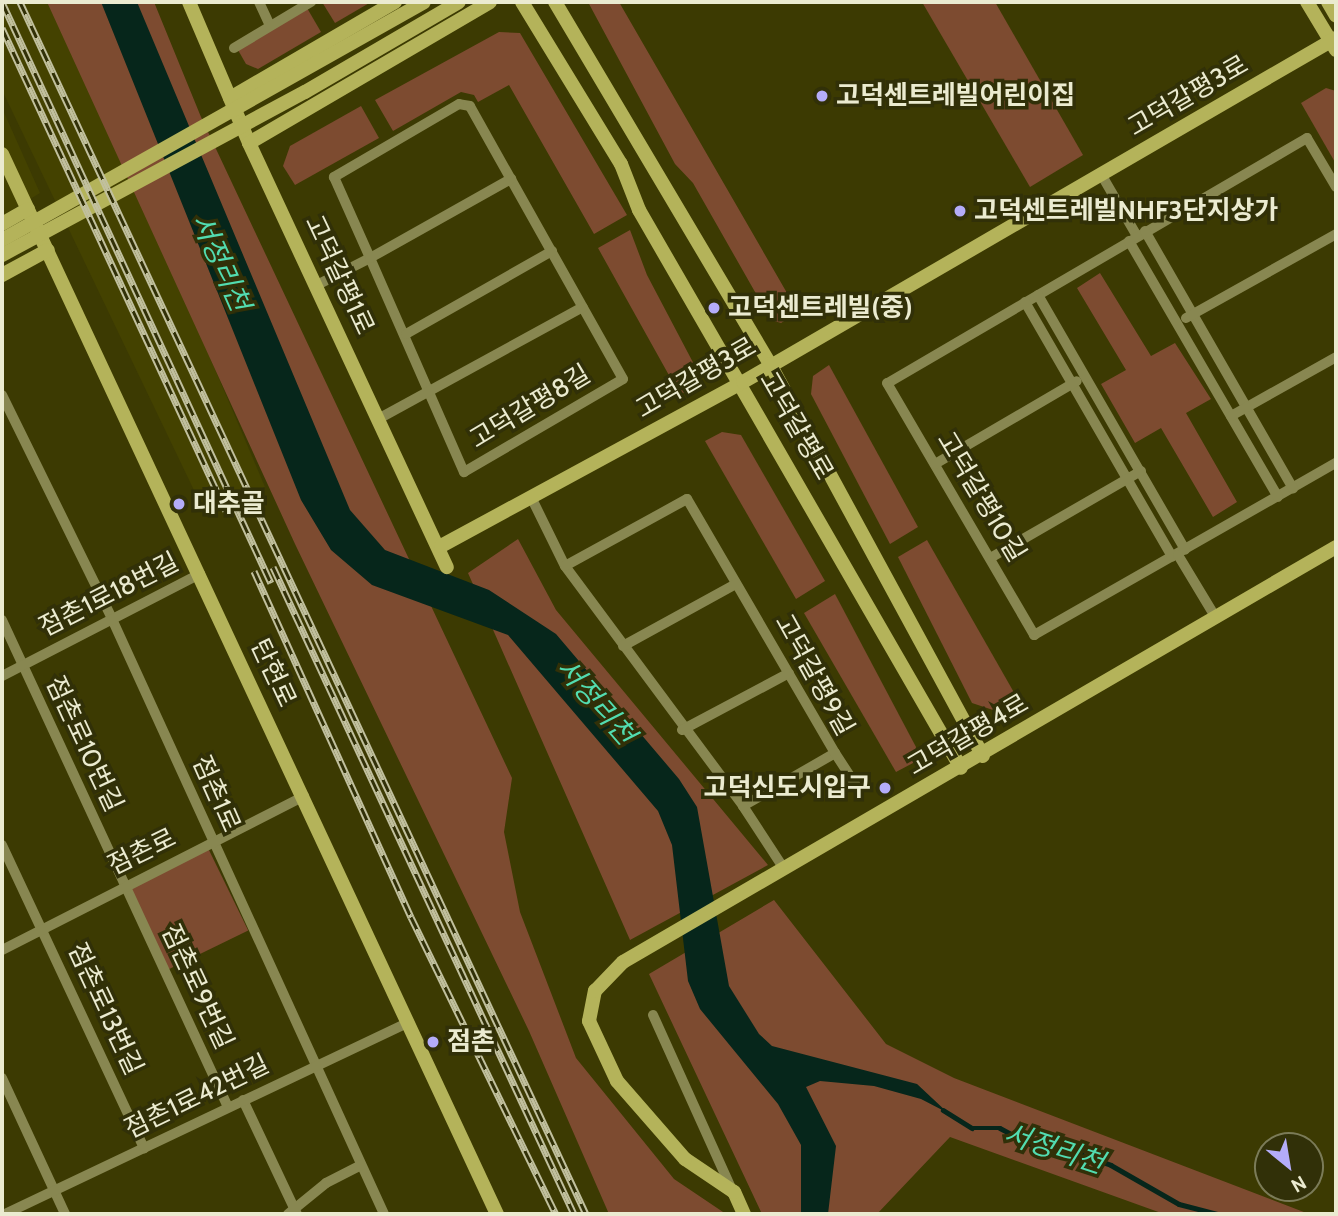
<!DOCTYPE html>
<meta charset="utf-8">
<style>
body{margin:0}
#map{position:relative;width:1338px;height:1216px;overflow:hidden;background:#3c3a02;font-family:Cabin,"Noto Sans KR",sans-serif}
div>[style]{position:absolute}
[style*='--x']{left:calc(var(--x)*1px);top:calc(var(--y)*1px);width:calc(var(--w)*1px);rotate:calc(var(--a)*1deg)}
.built>*{inset:0;background:#444200}
.green>*{inset:0;background:#7d4b30;transform-origin:0 0}
.water>*{inset:0;background:#06261b}
.stream>*{height:4.5px;margin:-2.25px;padding:0 2.25px;transform-origin:2.25px;border-radius:2.25px;background:#06261b}
.street>*{height:10px;margin:-5px;padding:0 5px;transform-origin:5px;border-radius:5px;background:#888751}
.secondary>*{height:14px;margin:-7px;padding:0 7px;transform-origin:7px;border-radius:7px;background:#b4b35a}
.rail>*{height:7px;margin-top:-3.5px;transform-origin:0;background:repeating-linear-gradient(90deg,#313008 0 13px,#c1c09e 0 26px);box-sizing:border-box;border-block:2px solid #c1c09e}
.dots>*{width:19px;height:19px;translate:-50% -50%;box-sizing:border-box;border:4px solid #313008;border-radius:50%}
span{translate:-50% -50%;white-space:nowrap;text-align:center;line-height:1.15;-webkit-text-stroke:7px #313008;paint-order:stroke}
.poi-label{font-size:26px;color:#ebebd0;font-weight:700}
.left{translate:0 -50%;text-align:left}
.right{translate:-100% -50%;text-align:right}
.street-label{font-size:26px;color:#ebebd0}
.water-label{font-size:28px;color:#52dcb0;font-style:italic}
.frame{position:absolute;inset:0;border:4px solid #ebebd0;pointer-events:none}
.north{position:absolute;left:1254px;top:1132px;width:70px;height:70px;box-sizing:border-box;background:#313008;border:2px solid #7b7b58;border-radius:50%;rotate:150deg;font-size:19px;font-weight:700;line-height:28px;text-align:center;color:#ebebd0}
.north::after{content:'';display:block;margin:auto;width:24px;height:32px;background:#b4acf9;clip-path:polygon(50% 0,100% 100%,50% 72%,0 100%)}
</style>
<div id="map">
<div class="built">
<i style="clip-path:polygon(2px 2px,59px 2px,265px 487px,203px 509px,2px 90px)"></i>
<i style="clip-path:polygon(2px 108px,40px 193px,2px 216px)"></i>
</div>
<div class="green">
<i style="clip-path:polygon(47px 2px,154px 2px,201px 117px,512px 778px,504px 832px,520px 912px,576px 1058px,674px 1179px,726px 1214px,609px 1214px,529px 1031px,295px 544px)"></i>
<i style="clip-path:polygon(322px 2px,371px 2px,335px 23px)"></i>
<i style="clip-path:polygon(588px 2px,619px 2px,798px 312px,781px 323px,771px 320px,693px 183px,675px 164px)"></i>
<i style="clip-path:polygon(922px 2px,995px 2px,1083px 155px,1030px 187px)"></i>
<i style="clip-path:polygon(307px 8px,321px 32px,258px 69px,246px 64px,238px 50px)"></i>
<i style="clip-path:polygon(499px 32px,520px 33px,627px 215px,594px 234px,509px 85px,478px 102px,474px 95px,461px 92px,393px 131px,375px 100px)"></i>
<i style="clip-path:polygon(1326px 88px,1336px 91px,1336px 164px,1301px 103px)"></i>
<i style="clip-path:polygon(361px 106px,379px 138px,295px 185px,283px 166px,290px 146px)"></i>
<i style="clip-path:polygon(630px 230px,647px 275px,697px 370px,692px 388px,680px 395px,598px 248px)"></i>
<i style="clip-path:polygon(1100px 273px,1151px 356px,1175px 343px,1211px 399px,1186px 413px,1237px 502px,1213px 517px,1161px 428px,1135px 443px,1101px 384px,1126px 370px,1077px 288px)"></i>
<i style="clip-path:polygon(829px 365px,918px 527px,890px 544px,811px 394px,813px 376px)"></i>
<i style="clip-path:polygon(722px 432px,741px 435px,825px 581px,796px 599px,705px 441px)"></i>
<i style="clip-path:polygon(518px 539px,556px 610px,768px 865px,630px 940px,468px 573px)"></i>
<i style="clip-path:polygon(927px 540px,1016px 696px,993px 710px,972px 703px,898px 557px)"></i>
<i style="clip-path:polygon(835px 594px,916px 747px,913px 763px,896px 772px,804px 613px)"></i>
<i style="left:207px;top:846px;width:94px;height:93px;rotate:64deg"></i>
<i style="clip-path:polygon(774px 900px,886px 1044px,954px 1078px,1309px 1214px,1164px 1214px,950px 1137px,877px 1214px,762px 1214px,649px 974px)"></i>
</div>
<div class="water">
<i style="clip-path:polygon(101px 2px,137px 2px,350px 510px,385px 550px,489px 590px,556px 634px,679px 779px,697px 807px,729px 986px,759px 1034px,772px 1046px,917px 1084px,948px 1113px,921px 1099px,874px 1086px,820px 1081px,806px 1087px,836px 1146px,828px 1214px,801px 1214px,801px 1145px,778px 1104px,700px 1009px,688px 981px,672px 845px,658px 811px,508px 635px,372px 585px,331px 550px,301px 500px)"></i>
</div>
<div class="stream">
<i style="--x:943;--y:1110;--w:34;--a:32"></i>
<i style="--x:972;--y:1128;--w:28;--a:0"></i>
<i style="--x:1000;--y:1128;--w:40;--a:28"></i>
<i style="--x:1035;--y:1147;--w:37;--a:6"></i>
<i style="--x:1072;--y:1151;--w:41;--a:19.7"></i>
<i style="--x:1111;--y:1165;--w:78;--a:29.8"></i>
<i style="--x:1179;--y:1204;--w:40;--a:14.4"></i>
</div>
<div class="street">
<i style="--x:259;--y:2;--w:26;--a:65"></i>
<i style="--x:234;--y:48;--w:90;--a:-30.9"></i>
<i style="--x:1101;--y:174;--w:72;--a:59.9"></i>
<i style="--x:1336;--y:187;--w:57;--a:-120.6"></i>
<i style="--x:1307;--y:138;--w:486;--a:149.7"></i>
<i style="--x:887;--y:383;--w:292;--a:59.7"></i>
<i style="--x:1034;--y:635;--w:348;--a:-29.7"></i>
<i style="--x:1145;--y:231;--w:297;--a:60.1"></i>
<i style="--x:1129;--y:241;--w:296;--a:59.8"></i>
<i style="--x:317;--y:285;--w:59;--a:-27"></i>
<i style="--x:370;--y:258;--w:234;--a:66.3"></i>
<i style="--x:464;--y:472;--w:184;--a:-30.3"></i>
<i style="--x:623;--y:379;--w:313;--a:-119.3"></i>
<i style="--x:470;--y:106;--w:11;--a:-170"></i>
<i style="--x:459;--y:104;--w:145;--a:149.7"></i>
<i style="--x:334;--y:177;--w:89;--a:66"></i>
<i style="--x:370;--y:258;--w:162;--a:-29.3"></i>
<i style="--x:1038;--y:295;--w:294;--a:60"></i>
<i style="--x:1025;--y:302;--w:294;--a:60"></i>
<i style="--x:1186;--y:318;--w:172;--a:-29.2"></i>
<i style="--x:406;--y:334;--w:168;--a:-29.6"></i>
<i style="--x:2;--y:395;--w:250;--a:63.8"></i>
<i style="--x:112;--y:619;--w:654;--a:65.43"></i>
<i style="--x:1231;--y:416;--w:120;--a:-29.3"></i>
<i style="--x:380;--y:418;--w:231;--a:-28.7"></i>
<i style="--x:935;--y:464;--w:164;--a:-30.3"></i>
<i style="--x:531;--y:497;--w:77;--a:63.8"></i>
<i style="--x:565;--y:566;--w:299;--a:53.4"></i>
<i style="--x:743;--y:806;--w:106;--a:-29.9"></i>
<i style="--x:835;--y:753;--w:294;--a:-120.2"></i>
<i style="--x:687;--y:499;--w:139;--a:151.2"></i>
<i style="--x:1178;--y:555;--w:74;--a:58.9"></i>
<i style="--x:992;--y:557;--w:172;--a:-30"></i>
<i style="--x:2;--y:620;--w:537;--a:65.11"></i>
<i style="--x:623;--y:646;--w:129;--a:-28.8"></i>
<i style="--x:2;--y:676;--w:223;--a:-27.3"></i>
<i style="--x:682;--y:730;--w:121;--a:-28"></i>
<i style="--x:835;--y:753;--w:37;--a:57"></i>
<i style="--x:743;--y:806;--w:75;--a:56.9"></i>
<i style="--x:2;--y:845;--w:335;--a:64.9"></i>
<i style="--x:2;--y:950;--w:339;--a:-27"></i>
<i style="--x:653;--y:1015;--w:192;--a:65.7"></i>
<i style="--x:2;--y:1078;--w:150;--a:65.1"></i>
<i style="--x:243;--y:1100;--w:126;--a:64.7"></i>
<i style="--x:5;--y:1214;--w:447;--a:-25.4"></i>
<i style="--x:288;--y:1214;--w:49;--a:-39.2"></i>
<i style="--x:326;--y:1183;--w:39;--a:-27"></i>
</div>
<div class="secondary">
<i style="--x:189;--y:2;--w:153;--a:66.9"></i>
<i style="--x:249;--y:143;--w:468;--a:65"></i>
<i style="--x:522;--y:2;--w:190;--a:58.6"></i>
<i style="--x:621;--y:164;--w:49;--a:68.6"></i>
<i style="--x:639;--y:210;--w:644;--a:60.01"></i>
<i style="--x:555;--y:2;--w:421;--a:59.3"></i>
<i style="--x:770;--y:364;--w:446;--a:61.5"></i>
<i style="--x:1307;--y:2;--w:56;--a:58.9"></i>
<i style="--x:1328;--y:2;--w:16;--a:60"></i>
<i style="--x:230;--y:98;--w:191;--a:-30.2"></i>
<i style="--x:249;--y:143;--w:279;--a:-30.3"></i>
<i style="--x:2;--y:154;--w:1170;--a:64.97"></i>
<i style="--x:2;--y:224;--w:30;--a:-30"></i>
<i style="--x:2;--y:240;--w:484;--a:-29.4"></i>
<i style="--x:2;--y:255;--w:344;--a:-28.3"></i>
<i style="--x:305;--y:92;--w:178;--a:-30.3"></i>
<i style="--x:2;--y:275;--w:52;--a:-28.5"></i>
<i style="--x:441;--y:546;--w:344;--a:-28.5"></i>
<i style="--x:743;--y:382;--w:686;--a:-30.12"></i>
<i style="--x:744;--y:1214;--w:24;--a:-114"></i>
<i style="--x:734;--y:1192;--w:59;--a:-146"></i>
<i style="--x:685;--y:1159;--w:103;--a:-131.1"></i>
<i style="--x:617;--y:1081;--w:66;--a:-115"></i>
<i style="--x:589;--y:1021;--w:31;--a:-79"></i>
<i style="--x:595;--y:991;--w:40;--a:-46"></i>
<i style="--x:623;--y:962;--w:825;--a:-30.2"></i>
</div>
<div class="rail">
<i style="--x:2;--y:2;--w:640;--a:65.16"></i>
<i style="--x:20;--y:2;--w:1338;--a:64.97"></i>
<i style="--x:2;--y:28;--w:532;--a:65.12"></i>
<i style="--x:273;--y:567;--w:714;--a:65.05"></i>
<i style="--x:254;--y:571;--w:380;--a:65.6"></i>
<i style="--x:411;--y:917;--w:331;--a:64"></i>
</div>
<div class="dots">
<i style="left:822px;top:96px;background:#b4acf9"></i>
<i style="left:960px;top:211px;background:#b4acf9"></i>
<i style="left:714px;top:308px;background:#b4acf9"></i>
<i style="left:179px;top:504px;background:#b4acf9"></i>
<i style="left:885px;top:788px;background:#b4acf9"></i>
<i style="left:433px;top:1042px;background:#b4acf9"></i>
</div>
<div class="poi-label">
<span class="left" style="left:836px;top:96px">고덕센트레빌어린이집</span>
<span class="left" style="left:974px;top:211px">고덕센트레빌NHF3단지상가</span>
<span class="left" style="left:728px;top:308px">고덕센트레빌(중)</span>
<span class="left" style="left:193px;top:504px">대추골</span>
<span class="right" style="left:871px;top:788px">고덕신도시입구</span>
<span class="left" style="left:447px;top:1042px">점촌</span>
</div>
<div class="street-label">
<span style="left:1188px;top:96px;rotate:-30deg">고덕갈평3로</span>
<span style="left:339px;top:275px;rotate:65deg">고덕갈평1로</span>
<span style="left:696px;top:378px;rotate:-30deg">고덕갈평3로</span>
<span style="left:530px;top:407px;rotate:-31deg">고덕갈평8길</span>
<span style="left:796px;top:426px;rotate:60deg">고덕갈평로</span>
<span style="left:981px;top:497px;rotate:59deg">고덕갈평10길</span>
<span style="left:109px;top:595px;rotate:-27deg">점촌1로18번길</span>
<span style="left:273px;top:673px;rotate:65deg">탄현로</span>
<span style="left:814px;top:675px;rotate:61deg">고덕갈평9길</span>
<span style="left:968px;top:735px;rotate:-30deg">고덕갈평4로</span>
<span style="left:84px;top:744px;rotate:65deg">점촌로10번길</span>
<span style="left:216px;top:794px;rotate:66deg">점촌1로</span>
<span style="left:142px;top:852px;rotate:-26deg">점촌로</span>
<span style="left:197px;top:987px;rotate:65deg">점촌로9번길</span>
<span style="left:105px;top:1009px;rotate:65deg">점촌로13번길</span>
<span style="left:197px;top:1097px;rotate:-26deg">점촌1로42번길</span>
</div>
<div class="water-label">
<span style="left:221px;top:262px;rotate:66deg">서정리천</span>
<span style="left:596px;top:701px;rotate:49deg">서정리천</span>
<span style="left:1054px;top:1148px;rotate:18deg">서정리천</span>
</div>
<div class="frame"></div>
<div class="north">N</div>
</div>
